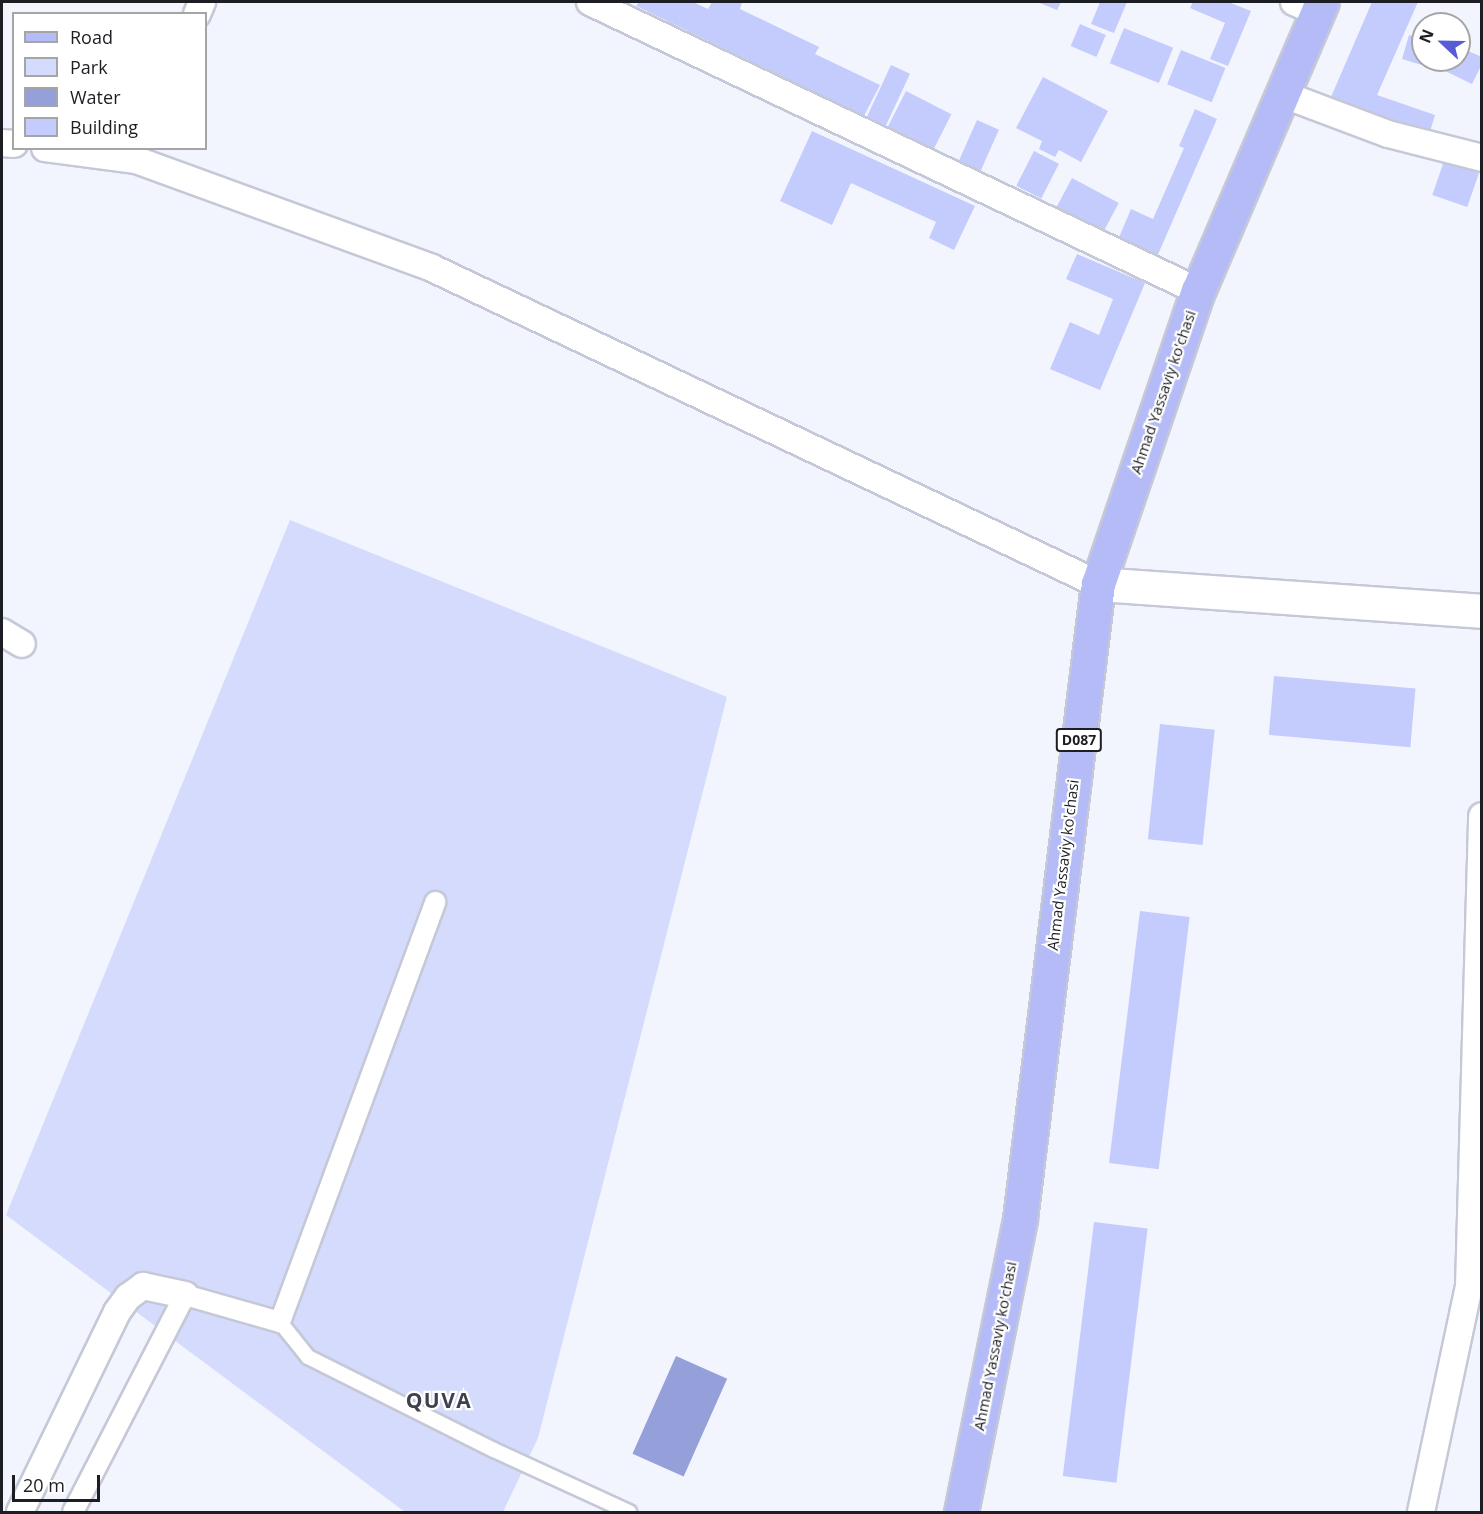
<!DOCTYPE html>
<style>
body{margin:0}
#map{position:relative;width:1483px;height:1514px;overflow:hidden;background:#f3f5fe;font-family:"Open Sans",sans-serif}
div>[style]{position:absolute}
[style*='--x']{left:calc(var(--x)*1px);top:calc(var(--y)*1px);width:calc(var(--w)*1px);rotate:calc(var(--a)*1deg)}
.green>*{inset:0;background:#d4dbfd}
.water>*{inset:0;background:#959fd9;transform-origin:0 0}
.building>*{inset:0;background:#c4ccfd;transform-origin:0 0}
.roads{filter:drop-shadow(2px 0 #c5c8d6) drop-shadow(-2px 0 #c5c8d6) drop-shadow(0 2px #c5c8d6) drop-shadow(0 -2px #c5c8d6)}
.service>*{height:14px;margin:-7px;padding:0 7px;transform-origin:7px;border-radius:7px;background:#fff}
.pedestrian>*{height:20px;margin:-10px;padding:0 10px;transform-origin:10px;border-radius:10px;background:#fff}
.minor>*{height:26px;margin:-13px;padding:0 13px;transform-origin:13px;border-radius:13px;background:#fff}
.tertiary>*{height:33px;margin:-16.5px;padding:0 16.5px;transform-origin:16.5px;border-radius:16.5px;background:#fff}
.primary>*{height:33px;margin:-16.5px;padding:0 16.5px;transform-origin:16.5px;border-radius:16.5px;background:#b4bbf7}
span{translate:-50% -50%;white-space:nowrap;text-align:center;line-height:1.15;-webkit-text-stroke:4.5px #fff;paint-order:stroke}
.shield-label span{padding:2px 4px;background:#fff;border:2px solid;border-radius:4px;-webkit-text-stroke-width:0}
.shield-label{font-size:14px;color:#1d1e23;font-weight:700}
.street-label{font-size:15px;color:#1d1e23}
.district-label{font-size:21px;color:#3e414c;font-weight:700;letter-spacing:1.5px}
.frame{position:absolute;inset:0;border:3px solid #1d1e23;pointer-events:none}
.legend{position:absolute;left:12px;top:12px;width:195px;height:138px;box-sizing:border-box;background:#fff;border:2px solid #a5a5a7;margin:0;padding:8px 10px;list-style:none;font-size:18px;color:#1d1e23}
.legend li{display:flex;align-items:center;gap:12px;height:30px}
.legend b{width:30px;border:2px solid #a5a5a7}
.north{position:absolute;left:1411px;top:12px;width:60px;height:60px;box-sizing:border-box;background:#fff;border:2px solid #a5a5a7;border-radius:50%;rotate:292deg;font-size:16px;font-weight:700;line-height:24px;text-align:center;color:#1d1e23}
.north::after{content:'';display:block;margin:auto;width:21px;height:27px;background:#585cd4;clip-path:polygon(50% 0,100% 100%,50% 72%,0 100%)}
.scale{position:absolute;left:12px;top:1475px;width:88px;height:27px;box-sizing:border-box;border:3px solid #1d1e23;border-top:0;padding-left:8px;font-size:18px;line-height:21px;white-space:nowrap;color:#1d1e23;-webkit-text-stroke:4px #fff;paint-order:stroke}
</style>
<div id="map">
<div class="green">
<i style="clip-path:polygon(290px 520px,727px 697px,538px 1438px,503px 1512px,405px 1512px,6px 1215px)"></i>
</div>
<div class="water">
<i style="left:676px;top:1356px;width:56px;height:107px;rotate:24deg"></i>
</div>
<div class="building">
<i style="clip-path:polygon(639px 2px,693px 2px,708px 9px,712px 2px,742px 2px,740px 9px,819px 47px,815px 54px,880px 85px,864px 116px,636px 6px)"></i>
<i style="clip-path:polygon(1037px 2px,1061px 2px,1057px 10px)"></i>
<i style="clip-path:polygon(1100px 2px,1127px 2px,1114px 33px,1091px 24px)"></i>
<i style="clip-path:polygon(1193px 2px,1228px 2px,1251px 11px,1228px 66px,1210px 59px,1225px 23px,1190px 8px)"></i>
<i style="clip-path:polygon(1372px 2px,1418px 2px,1377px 95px,1435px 115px,1429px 135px,1389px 122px,1331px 97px)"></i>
<i style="left:1080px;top:24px;width:28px;height:24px;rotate:23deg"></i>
<i style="left:1124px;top:28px;width:53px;height:38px;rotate:22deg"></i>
<i style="clip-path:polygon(1409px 35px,1423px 39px,1423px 60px,1441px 60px,1438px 70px,1402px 59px)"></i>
<i style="clip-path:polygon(1459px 47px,1482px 57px,1482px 64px,1472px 84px,1443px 70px,1447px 60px,1459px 60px)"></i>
<i style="left:1181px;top:50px;width:48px;height:37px;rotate:22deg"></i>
<i style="left:891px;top:65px;width:21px;height:60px;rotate:25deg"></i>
<i style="clip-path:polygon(1043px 77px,1108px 111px,1081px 162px,1059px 150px,1055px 157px,1039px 149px,1042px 141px,1016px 128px)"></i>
<i style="left:906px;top:91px;width:51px;height:40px;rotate:27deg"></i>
<i style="clip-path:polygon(1195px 109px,1217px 119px,1156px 259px,1117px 242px,1131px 209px,1153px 219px,1184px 148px,1179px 146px)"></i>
<i style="left:977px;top:120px;width:24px;height:47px;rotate:24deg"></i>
<i style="clip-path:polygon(812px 131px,975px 206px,954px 250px,929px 238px,936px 222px,851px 183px,832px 225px,780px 201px)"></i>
<i style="left:1034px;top:151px;width:28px;height:39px;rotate:27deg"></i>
<i style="left:1444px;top:161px;width:37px;height:36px;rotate:19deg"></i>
<i style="left:1072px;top:178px;width:53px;height:35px;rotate:28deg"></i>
<i style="clip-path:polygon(1077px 254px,1145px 283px,1100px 390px,1050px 369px,1070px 322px,1099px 335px,1113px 299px,1066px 279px)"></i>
<i style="left:1274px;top:676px;width:142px;height:59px;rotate:5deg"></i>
<i style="left:1160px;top:724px;width:55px;height:116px;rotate:6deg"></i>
<i style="left:1140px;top:911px;width:50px;height:254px;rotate:7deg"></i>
<i style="left:1094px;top:1222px;width:54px;height:256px;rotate:7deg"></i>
</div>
<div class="roads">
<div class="service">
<i style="--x:280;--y:1322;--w:45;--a:51.3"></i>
<i style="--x:308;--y:1357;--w:208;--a:26.6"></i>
<i style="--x:494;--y:1450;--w:149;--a:24.7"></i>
</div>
<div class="pedestrian">
<i style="--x:73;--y:1512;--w:244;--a:-62.7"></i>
<i style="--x:185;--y:1295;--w:99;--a:15.9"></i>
<i style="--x:280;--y:1322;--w:448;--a:-69.7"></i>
</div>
<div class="minor">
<i style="--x:590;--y:2;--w:673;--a:25.42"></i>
<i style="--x:1294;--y:2;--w:26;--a:23"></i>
<i style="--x:197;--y:14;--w:13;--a:-67"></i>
<i style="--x:1282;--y:94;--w:113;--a:20.7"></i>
<i style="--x:1388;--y:134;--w:97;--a:14.3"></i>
<i style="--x:2;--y:143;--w:12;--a:5"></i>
<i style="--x:45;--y:148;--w:92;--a:7.5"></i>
<i style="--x:136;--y:160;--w:315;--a:20"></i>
<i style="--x:432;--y:268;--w:737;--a:25.38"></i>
<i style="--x:2;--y:632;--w:23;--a:31"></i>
<i style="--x:20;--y:1512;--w:222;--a:-64.1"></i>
<i style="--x:117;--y:1312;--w:19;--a:-54"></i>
<i style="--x:128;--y:1297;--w:19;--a:-36"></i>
<i style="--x:143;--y:1286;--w:43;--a:12.1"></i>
<i style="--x:1421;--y:1512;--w:230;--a:-78"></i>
<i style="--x:1469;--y:1287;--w:471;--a:-88.4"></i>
</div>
<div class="tertiary">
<i style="--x:1098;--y:584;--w:385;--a:4"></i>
</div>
<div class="primary">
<i style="--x:961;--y:1512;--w:299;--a:-78.6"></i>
<i style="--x:1020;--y:1219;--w:640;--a:-83"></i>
<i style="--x:1098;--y:584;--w:310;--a:-71.2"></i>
<i style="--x:1198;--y:291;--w:314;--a:-66.8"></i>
</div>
</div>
<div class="shield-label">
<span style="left:1079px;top:740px">D087</span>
</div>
<div class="street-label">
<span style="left:1163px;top:392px;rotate:-71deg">Ahmad Yassaviy ko'chasi</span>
<span style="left:1063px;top:865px;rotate:-83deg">Ahmad Yassaviy ko'chasi</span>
<span style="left:995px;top:1346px;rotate:-79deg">Ahmad Yassaviy ko'chasi</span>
</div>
<div class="district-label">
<span style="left:439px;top:1400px">QUVA</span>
</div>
<div class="frame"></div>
<ul class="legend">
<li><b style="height:8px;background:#b4bbf7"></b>Road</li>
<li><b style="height:16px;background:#d4dbfd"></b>Park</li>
<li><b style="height:16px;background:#959fd9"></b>Water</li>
<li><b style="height:16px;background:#c4ccfd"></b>Building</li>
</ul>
<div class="north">N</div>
<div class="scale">20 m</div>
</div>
